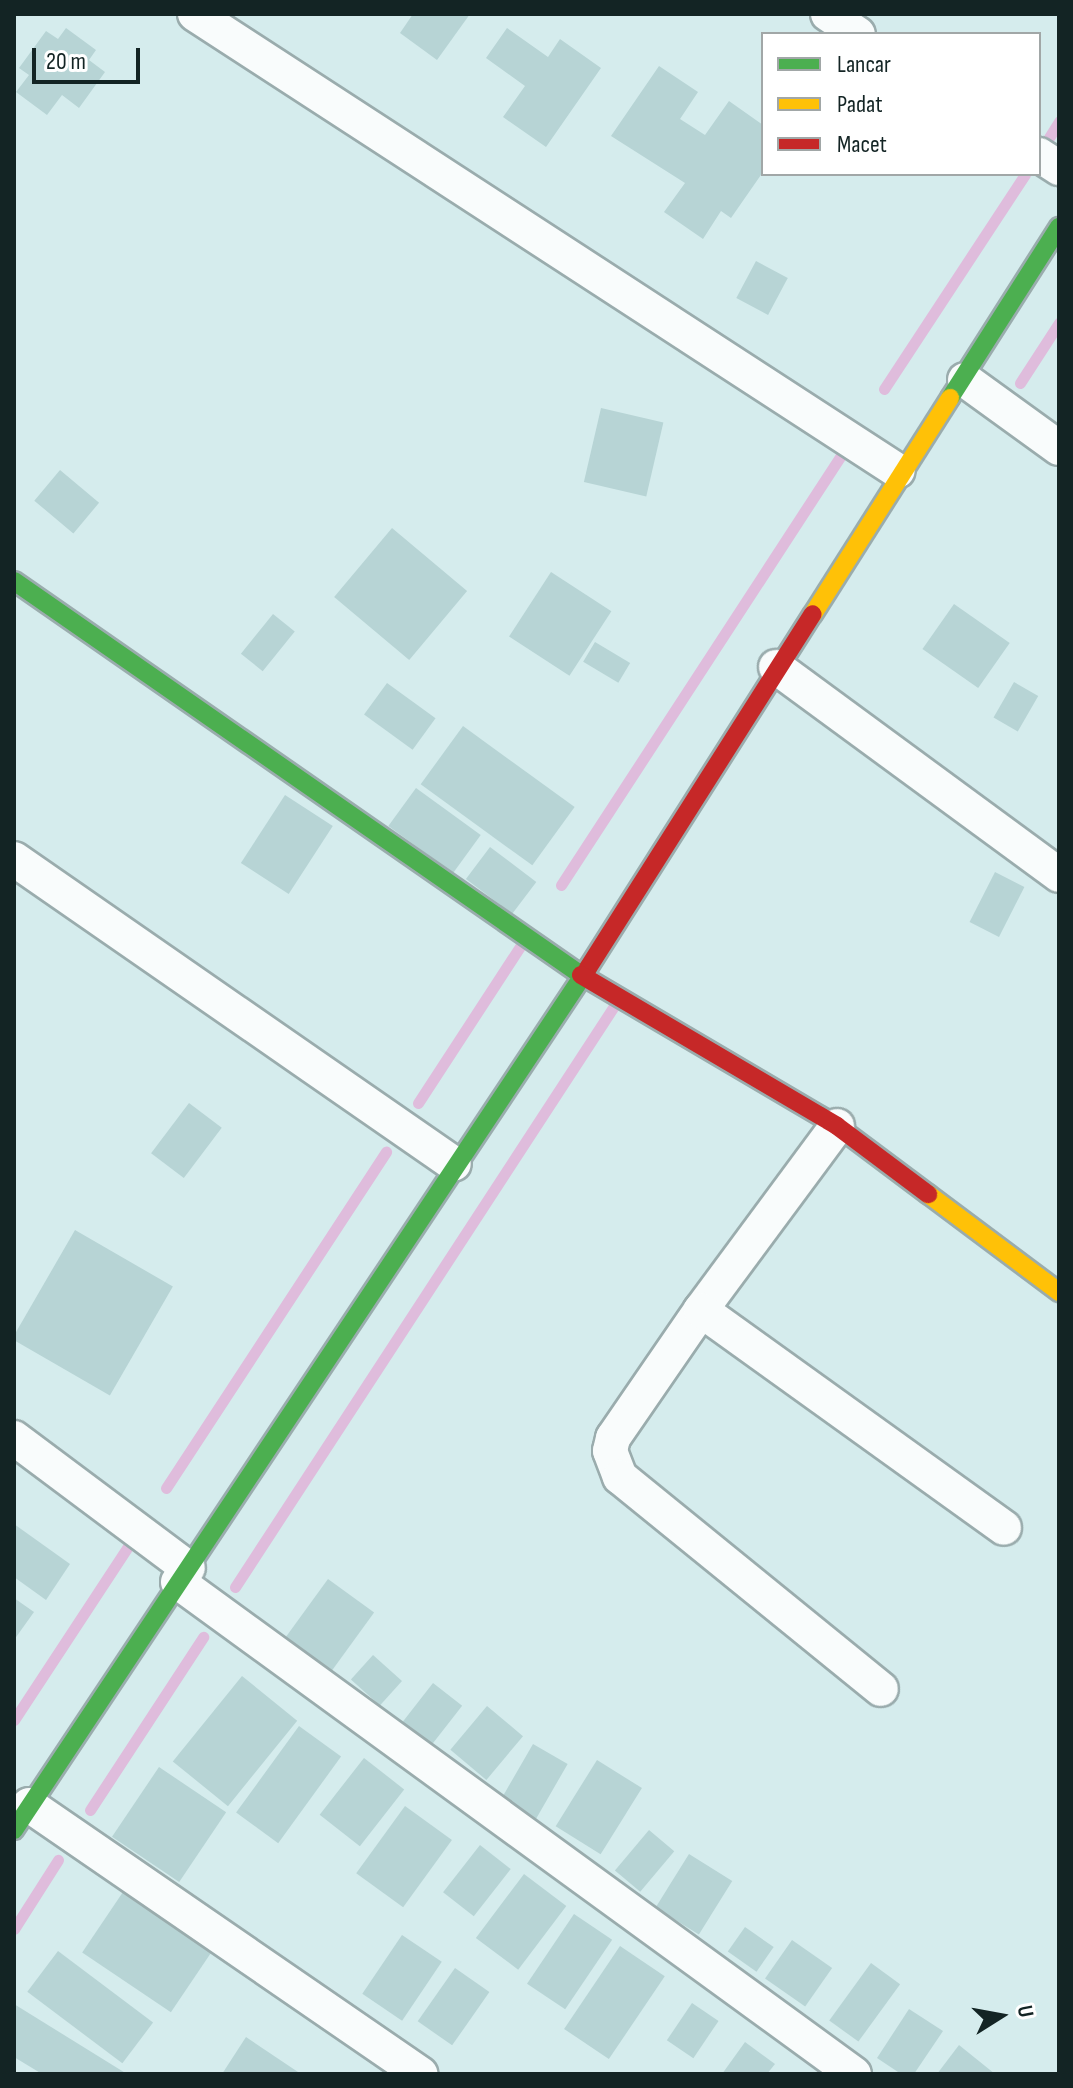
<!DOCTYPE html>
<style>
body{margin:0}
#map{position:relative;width:1073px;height:2088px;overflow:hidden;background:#d5eced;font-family:"Sofia Sans Condensed",sans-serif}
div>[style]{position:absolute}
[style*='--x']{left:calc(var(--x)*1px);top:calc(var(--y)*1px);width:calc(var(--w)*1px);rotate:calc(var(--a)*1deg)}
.stream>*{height:11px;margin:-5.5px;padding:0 5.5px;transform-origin:5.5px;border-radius:5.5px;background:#dfbcdc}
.building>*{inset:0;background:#b7d4d5;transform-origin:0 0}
.roads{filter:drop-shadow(2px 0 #9aacad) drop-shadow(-2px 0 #9aacad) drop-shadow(0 2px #9aacad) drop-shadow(0 -2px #9aacad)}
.street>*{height:34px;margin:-17px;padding:0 17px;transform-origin:17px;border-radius:17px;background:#f9fcfc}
.fast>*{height:18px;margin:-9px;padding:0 9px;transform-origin:9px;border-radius:9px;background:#4caf50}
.slow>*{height:18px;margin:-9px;padding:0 9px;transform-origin:9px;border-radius:9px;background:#ffc107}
.jam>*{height:18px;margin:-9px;padding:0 9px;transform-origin:9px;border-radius:9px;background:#c62828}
span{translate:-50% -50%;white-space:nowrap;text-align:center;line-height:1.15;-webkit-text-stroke:6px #fff;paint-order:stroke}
.frame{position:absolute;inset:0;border:16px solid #132424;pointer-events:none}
.legend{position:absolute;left:761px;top:32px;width:280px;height:144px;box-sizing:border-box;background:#fff;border:2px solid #a1a7a7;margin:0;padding:10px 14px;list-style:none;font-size:24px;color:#132424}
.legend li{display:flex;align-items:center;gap:16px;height:40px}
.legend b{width:40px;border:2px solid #a1a7a7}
.north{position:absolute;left:961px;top:1976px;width:80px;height:80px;-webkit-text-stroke:6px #fff;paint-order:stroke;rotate:79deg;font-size:22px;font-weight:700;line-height:32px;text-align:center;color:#132424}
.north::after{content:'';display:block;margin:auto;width:28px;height:36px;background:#132424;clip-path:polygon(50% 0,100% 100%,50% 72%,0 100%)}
.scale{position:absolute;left:32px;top:48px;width:108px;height:36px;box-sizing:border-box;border:4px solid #132424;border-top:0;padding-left:10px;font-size:24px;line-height:28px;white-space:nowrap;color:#132424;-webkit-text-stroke:6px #fff;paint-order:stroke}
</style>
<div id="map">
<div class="stream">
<i style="--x:1040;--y:152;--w:36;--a:-58"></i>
<i style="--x:1020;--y:383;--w:72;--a:-57"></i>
<i style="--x:884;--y:389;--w:257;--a:-56.7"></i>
<i style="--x:561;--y:885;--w:528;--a:-56.91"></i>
<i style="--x:418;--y:1103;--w:189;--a:-56.9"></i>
<i style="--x:166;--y:1488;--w:402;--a:-56.8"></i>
<i style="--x:235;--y:1587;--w:694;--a:-56.88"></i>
<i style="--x:14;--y:1720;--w:219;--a:-56.7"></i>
<i style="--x:90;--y:1810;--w:207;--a:-56.8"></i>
<i style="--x:14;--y:1929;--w:82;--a:-57.5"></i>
</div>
<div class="building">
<i style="clip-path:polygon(413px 14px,470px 14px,437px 60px,400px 33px)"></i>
<i style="clip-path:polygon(66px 28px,96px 50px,89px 60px,105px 72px,79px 108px,62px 95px,47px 115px,16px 92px,29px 75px,19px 68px,46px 31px,58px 39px)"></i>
<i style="clip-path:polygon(507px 28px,548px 57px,560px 39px,601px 68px,546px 147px,503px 117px,525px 86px,486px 58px)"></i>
<i style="clip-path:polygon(659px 66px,698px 92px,680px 119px,705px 135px,729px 101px,763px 125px,763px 172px,731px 218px,721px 211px,703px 239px,664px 212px,685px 183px,611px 136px)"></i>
<i style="left:756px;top:261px;width:36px;height:42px;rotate:28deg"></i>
<i style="left:601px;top:408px;width:64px;height:76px;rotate:13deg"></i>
<i style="left:60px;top:470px;width:51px;height:40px;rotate:40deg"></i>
<i style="left:392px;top:528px;width:98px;height:90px;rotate:40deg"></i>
<i style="left:551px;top:572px;width:72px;height:77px;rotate:33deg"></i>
<i style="left:954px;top:604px;width:68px;height:55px;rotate:35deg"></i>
<i style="left:273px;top:614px;width:28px;height:51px;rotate:39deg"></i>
<i style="left:595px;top:642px;width:41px;height:23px;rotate:31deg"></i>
<i style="left:1014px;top:682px;width:28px;height:41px;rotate:30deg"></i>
<i style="left:387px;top:683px;width:60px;height:39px;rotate:36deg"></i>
<i style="left:463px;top:726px;width:138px;height:72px;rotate:36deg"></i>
<i style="left:416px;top:788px;width:80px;height:47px;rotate:36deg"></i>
<i style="left:285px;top:795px;width:57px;height:81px;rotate:33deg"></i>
<i style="left:490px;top:847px;width:58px;height:40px;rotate:37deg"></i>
<i style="left:995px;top:872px;width:33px;height:56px;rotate:27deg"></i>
<i style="left:189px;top:1103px;width:41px;height:63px;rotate:37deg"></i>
<i style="left:75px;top:1230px;width:113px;height:126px;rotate:30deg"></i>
<i style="clip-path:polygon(14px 1524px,70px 1564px,46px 1600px,14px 1577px)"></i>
<i style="left:328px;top:1579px;width:57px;height:72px;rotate:36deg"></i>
<i style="clip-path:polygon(14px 1598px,34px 1612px,14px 1640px)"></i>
<i style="left:373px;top:1655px;width:39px;height:33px;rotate:42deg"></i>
<i style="left:242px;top:1676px;width:71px;height:110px;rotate:39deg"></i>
<i style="left:433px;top:1683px;width:37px;height:51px;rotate:38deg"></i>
<i style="left:487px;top:1706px;width:47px;height:57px;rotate:40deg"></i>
<i style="left:299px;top:1726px;width:52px;height:107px;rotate:36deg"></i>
<i style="left:533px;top:1744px;width:40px;height:66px;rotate:30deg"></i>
<i style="left:364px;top:1758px;width:51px;height:72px;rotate:38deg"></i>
<i style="left:597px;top:1760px;width:53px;height:78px;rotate:32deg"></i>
<i style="left:159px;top:1767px;width:81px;height:84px;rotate:34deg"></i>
<i style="left:405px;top:1806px;width:58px;height:83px;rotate:36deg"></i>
<i style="left:649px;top:1830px;width:33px;height:53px;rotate:40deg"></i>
<i style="left:480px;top:1845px;width:39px;height:60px;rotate:38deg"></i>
<i style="left:689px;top:1854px;width:51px;height:63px;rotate:32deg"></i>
<i style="left:524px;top:1874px;width:53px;height:80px;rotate:37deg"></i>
<i style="left:123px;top:1892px;width:107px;height:73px;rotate:34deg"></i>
<i style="left:574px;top:1914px;width:46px;height:84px;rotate:34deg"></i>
<i style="left:745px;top:1927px;width:35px;height:30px;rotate:35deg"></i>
<i style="left:402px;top:1935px;width:48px;height:71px;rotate:34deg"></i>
<i style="left:792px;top:1940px;width:49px;height:47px;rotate:35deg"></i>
<i style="left:620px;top:1946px;width:54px;height:100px;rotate:34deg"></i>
<i style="left:58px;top:1951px;width:119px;height:51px;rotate:37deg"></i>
<i style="left:871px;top:1963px;width:36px;height:71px;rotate:36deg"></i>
<i style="left:455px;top:1968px;width:42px;height:65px;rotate:35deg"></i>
<i style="left:692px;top:2003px;width:32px;height:45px;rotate:34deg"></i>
<i style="clip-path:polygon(14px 2004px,127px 2074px,42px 2074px,14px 2057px)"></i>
<i style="clip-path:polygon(909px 2009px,943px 2031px,914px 2074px,901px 2074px,877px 2058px)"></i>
<i style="clip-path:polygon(246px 2037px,301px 2074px,222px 2074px)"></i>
<i style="clip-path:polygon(745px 2042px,775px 2064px,767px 2074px,722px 2074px)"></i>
<i style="clip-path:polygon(959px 2045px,995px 2074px,937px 2074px)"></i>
</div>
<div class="roads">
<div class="street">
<i style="--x:195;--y:14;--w:838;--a:33.03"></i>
<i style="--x:828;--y:14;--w:36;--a:34"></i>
<i style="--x:1039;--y:155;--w:24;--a:33"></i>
<i style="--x:965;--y:380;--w:116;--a:35.9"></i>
<i style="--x:776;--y:667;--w:351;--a:36.3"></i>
<i style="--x:14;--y:859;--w:535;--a:34.73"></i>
<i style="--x:837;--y:1126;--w:229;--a:126.5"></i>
<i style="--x:701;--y:1310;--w:155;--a:124.5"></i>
<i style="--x:613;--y:1438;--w:13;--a:103"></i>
<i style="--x:610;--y:1451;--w:28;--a:69"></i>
<i style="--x:620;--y:1477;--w:336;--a:39.1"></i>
<i style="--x:701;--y:1310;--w:373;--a:35.7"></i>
<i style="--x:14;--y:1438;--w:217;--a:36.8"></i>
<i style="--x:178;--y:1582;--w:836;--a:36.05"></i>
<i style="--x:29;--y:1805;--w:475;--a:34.5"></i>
</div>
<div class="fast">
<i style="--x:950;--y:398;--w:203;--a:-57.5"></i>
<i style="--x:14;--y:581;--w:690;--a:34.79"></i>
<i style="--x:14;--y:1830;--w:1036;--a:-56.34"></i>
</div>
<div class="slow">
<i style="--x:813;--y:614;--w:256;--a:-57.6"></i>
<i style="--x:928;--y:1194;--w:164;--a:36.8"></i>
</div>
<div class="jam">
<i style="--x:588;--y:968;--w:419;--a:-57.6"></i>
<i style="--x:581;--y:975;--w:297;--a:30.5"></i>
<i style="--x:837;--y:1126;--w:114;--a:36.8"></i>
</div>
</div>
<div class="frame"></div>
<ul class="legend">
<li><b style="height:10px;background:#4caf50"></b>Lancar</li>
<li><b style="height:10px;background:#ffc107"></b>Padat</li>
<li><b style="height:10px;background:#c62828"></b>Macet</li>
</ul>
<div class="north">U</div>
<div class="scale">20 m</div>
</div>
